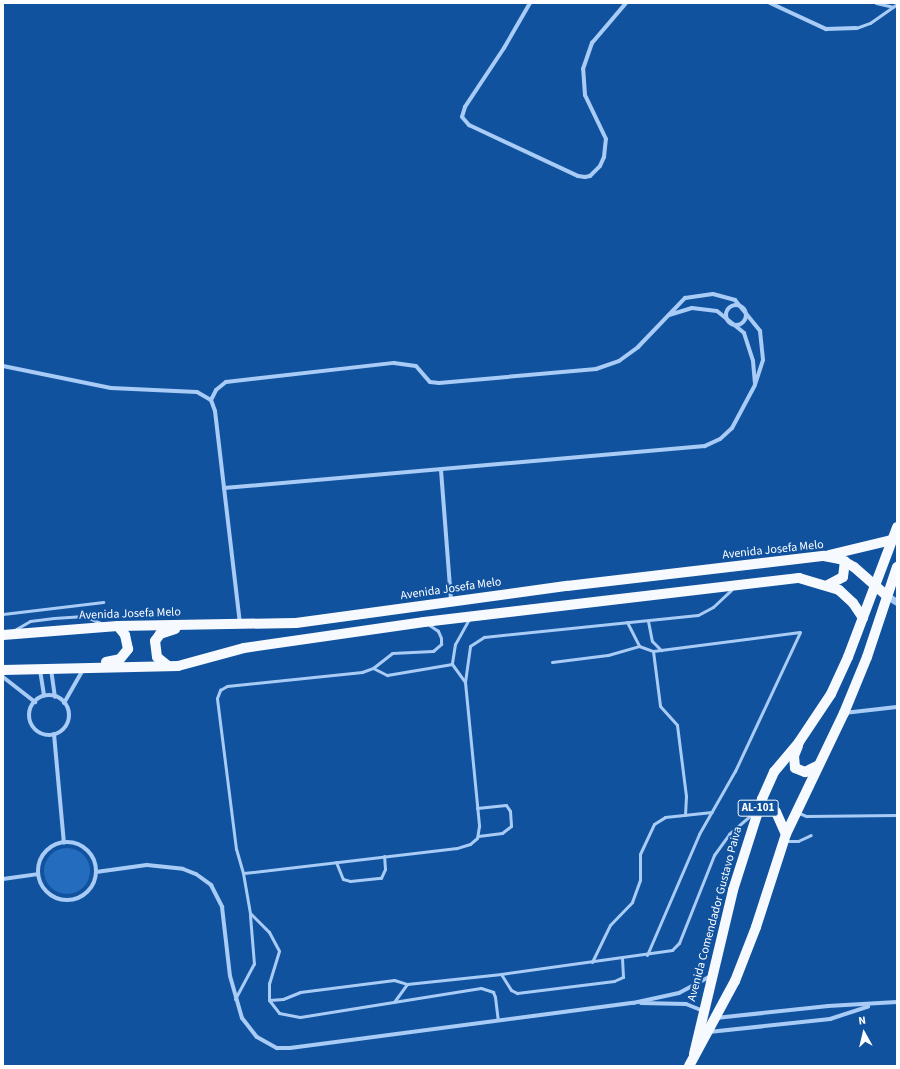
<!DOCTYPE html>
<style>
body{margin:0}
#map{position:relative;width:900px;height:1069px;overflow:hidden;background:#11529f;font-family:"Source Sans 3",sans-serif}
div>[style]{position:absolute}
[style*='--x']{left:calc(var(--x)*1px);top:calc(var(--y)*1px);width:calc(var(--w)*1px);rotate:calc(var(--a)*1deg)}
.green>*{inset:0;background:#246cbe}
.round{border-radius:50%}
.service>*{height:3px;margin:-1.5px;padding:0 1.5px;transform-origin:1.5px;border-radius:1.5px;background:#a8ccf5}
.minor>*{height:4px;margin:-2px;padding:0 2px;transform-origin:2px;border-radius:2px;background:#a8ccf5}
.minor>.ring{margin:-2px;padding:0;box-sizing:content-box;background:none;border:4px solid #a8ccf5;border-radius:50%}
.tertiary>*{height:7px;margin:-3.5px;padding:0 3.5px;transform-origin:3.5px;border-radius:3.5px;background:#a8ccf5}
.primary>*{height:10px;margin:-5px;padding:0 5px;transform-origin:5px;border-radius:5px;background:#f6faff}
span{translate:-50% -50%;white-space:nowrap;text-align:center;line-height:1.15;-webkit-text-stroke:4px #11529f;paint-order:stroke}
.shield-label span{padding:1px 3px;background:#11529f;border:1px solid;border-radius:3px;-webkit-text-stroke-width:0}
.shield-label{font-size:11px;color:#fff;font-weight:700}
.street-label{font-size:12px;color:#fff}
.frame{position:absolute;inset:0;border:4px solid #fff;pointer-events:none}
.north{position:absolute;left:844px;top:1013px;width:40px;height:40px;-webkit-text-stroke:3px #11529f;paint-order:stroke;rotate:352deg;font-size:11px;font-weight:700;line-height:16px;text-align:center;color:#fff}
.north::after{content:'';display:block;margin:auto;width:14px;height:18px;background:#fff;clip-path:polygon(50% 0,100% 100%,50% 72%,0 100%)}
</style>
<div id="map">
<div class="green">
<i class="round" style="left:44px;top:848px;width:46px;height:46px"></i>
</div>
<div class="service">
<i style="--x:876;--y:3;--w:17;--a:13"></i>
<i style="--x:856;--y:28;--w:15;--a:-20"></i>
<i style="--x:870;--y:23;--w:33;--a:-35"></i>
<i style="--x:3;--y:614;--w:101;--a:-6.8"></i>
<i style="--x:469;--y:619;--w:29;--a:119"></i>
<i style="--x:455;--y:644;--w:20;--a:99"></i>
<i style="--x:452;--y:664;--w:22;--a:54"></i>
<i style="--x:465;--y:682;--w:145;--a:84.4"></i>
<i style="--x:479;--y:826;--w:12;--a:99"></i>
<i style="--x:477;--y:838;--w:9;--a:139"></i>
<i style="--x:470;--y:844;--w:14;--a:163"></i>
<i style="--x:457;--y:848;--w:215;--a:173.3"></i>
<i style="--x:243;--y:873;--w:41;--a:80.1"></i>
<i style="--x:250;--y:913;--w:27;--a:45"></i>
<i style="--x:269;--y:932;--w:21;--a:62"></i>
<i style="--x:279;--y:951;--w:34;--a:107"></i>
<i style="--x:269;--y:983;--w:17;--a:90"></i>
<i style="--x:269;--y:1000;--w:14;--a:-4"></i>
<i style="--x:283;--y:999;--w:18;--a:-22"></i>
<i style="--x:300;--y:992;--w:95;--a:-7.3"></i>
<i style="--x:394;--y:980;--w:14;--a:17"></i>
<i style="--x:407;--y:984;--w:95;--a:-6.1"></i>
<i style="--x:501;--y:974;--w:173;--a:-8"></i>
<i style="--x:672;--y:950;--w:10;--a:-45"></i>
<i style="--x:679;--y:943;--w:95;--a:-68.3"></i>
<i style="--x:714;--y:855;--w:26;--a:-54"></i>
<i style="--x:729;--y:834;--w:33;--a:-41"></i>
<i style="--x:648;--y:621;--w:20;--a:79"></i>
<i style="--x:652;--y:641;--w:13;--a:45"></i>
<i style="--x:627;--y:622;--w:27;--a:63"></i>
<i style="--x:639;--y:646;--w:15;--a:20"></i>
<i style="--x:653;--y:651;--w:148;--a:-7.4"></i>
<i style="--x:11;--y:632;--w:22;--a:-30"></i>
<i style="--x:30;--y:621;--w:24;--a:-7"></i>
<i style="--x:54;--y:618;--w:30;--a:-4"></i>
<i style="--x:84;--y:616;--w:21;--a:23"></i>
<i style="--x:653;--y:651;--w:55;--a:82.7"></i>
<i style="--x:660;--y:706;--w:25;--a:48"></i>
<i style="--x:677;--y:725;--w:72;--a:82.8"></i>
<i style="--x:686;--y:796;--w:19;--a:93"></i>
<i style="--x:552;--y:662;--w:56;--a:-7.1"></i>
<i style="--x:608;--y:655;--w:32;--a:-16"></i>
<i style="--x:373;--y:668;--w:16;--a:27"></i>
<i style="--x:387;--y:675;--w:66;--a:-9.6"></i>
<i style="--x:465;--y:682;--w:36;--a:-82"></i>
<i style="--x:470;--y:646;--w:17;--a:-33"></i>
<i style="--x:484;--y:637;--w:215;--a:-5.9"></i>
<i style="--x:698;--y:615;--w:17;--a:-28"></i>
<i style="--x:713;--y:607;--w:25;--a:-43"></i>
<i style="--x:477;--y:808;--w:29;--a:-6"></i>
<i style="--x:506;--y:805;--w:7;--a:56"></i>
<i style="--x:510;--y:811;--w:15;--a:86"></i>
<i style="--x:511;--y:826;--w:11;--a:142"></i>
<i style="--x:502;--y:833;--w:24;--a:173"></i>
<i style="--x:799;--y:813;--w:8;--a:23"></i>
<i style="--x:806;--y:816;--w:91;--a:-0.6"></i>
<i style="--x:786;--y:841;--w:12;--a:0"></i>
<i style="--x:798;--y:841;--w:14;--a:-25"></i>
<i style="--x:336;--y:862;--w:18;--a:68"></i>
<i style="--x:343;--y:879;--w:7;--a:16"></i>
<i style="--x:350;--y:881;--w:31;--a:-6"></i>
<i style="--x:381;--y:878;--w:10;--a:-66"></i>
<i style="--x:385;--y:869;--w:13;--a:-94"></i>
<i style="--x:243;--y:873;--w:25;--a:-106"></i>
<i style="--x:236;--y:849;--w:152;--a:-97.2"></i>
<i style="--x:217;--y:698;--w:9;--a:-69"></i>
<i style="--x:220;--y:690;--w:8;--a:-30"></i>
<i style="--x:227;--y:686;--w:136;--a:-5.9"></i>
<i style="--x:362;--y:672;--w:12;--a:-20"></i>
<i style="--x:373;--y:668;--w:24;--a:-38"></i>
<i style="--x:392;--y:653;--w:41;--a:-2.8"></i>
<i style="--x:433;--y:651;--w:11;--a:-41"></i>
<i style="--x:441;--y:644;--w:6;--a:-90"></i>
<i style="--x:441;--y:638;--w:8;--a:-113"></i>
<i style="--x:438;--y:631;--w:11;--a:-146"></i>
<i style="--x:647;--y:955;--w:132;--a:-66.7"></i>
<i style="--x:699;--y:834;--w:73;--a:-60.3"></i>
<i style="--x:735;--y:771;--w:153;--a:-64.9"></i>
<i style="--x:592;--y:962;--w:41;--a:-64.1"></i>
<i style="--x:610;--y:925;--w:32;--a:-46"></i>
<i style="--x:632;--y:902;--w:23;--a:-70"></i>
<i style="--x:640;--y:880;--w:26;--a:-90"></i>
<i style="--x:640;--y:854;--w:33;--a:-65"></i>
<i style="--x:654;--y:824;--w:13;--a:-32"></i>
<i style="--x:665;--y:817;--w:47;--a:-6.1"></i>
<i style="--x:501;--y:974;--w:19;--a:58"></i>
<i style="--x:511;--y:990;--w:7;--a:27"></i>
<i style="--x:517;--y:993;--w:98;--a:-7.1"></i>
<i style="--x:614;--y:981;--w:10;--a:-24"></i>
<i style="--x:623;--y:977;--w:19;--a:-93"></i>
<i style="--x:235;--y:999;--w:40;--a:-62"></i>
<i style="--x:254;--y:964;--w:49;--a:-94.7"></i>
<i style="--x:269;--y:1000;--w:16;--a:52"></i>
<i style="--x:279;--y:1013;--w:21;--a:11"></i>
<i style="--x:300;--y:1017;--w:183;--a:-9.1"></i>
<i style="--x:481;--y:988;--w:13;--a:18"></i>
<i style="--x:493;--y:992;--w:5;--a:68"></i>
<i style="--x:495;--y:997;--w:23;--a:83"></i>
<i style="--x:394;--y:1002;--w:22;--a:-54"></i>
</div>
<div class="minor">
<i style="--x:530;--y:3;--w:52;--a:120"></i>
<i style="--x:504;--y:48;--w:71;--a:123.5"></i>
<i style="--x:465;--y:107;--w:10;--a:107"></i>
<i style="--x:462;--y:117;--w:11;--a:49"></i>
<i style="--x:469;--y:125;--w:120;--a:25.1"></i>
<i style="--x:578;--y:176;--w:7;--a:8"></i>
<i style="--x:585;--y:177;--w:5;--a:-11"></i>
<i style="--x:590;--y:176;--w:14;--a:-45"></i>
<i style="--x:600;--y:166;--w:10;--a:-66"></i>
<i style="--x:604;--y:157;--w:18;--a:-84"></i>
<i style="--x:606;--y:139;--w:49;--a:-115.5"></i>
<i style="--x:585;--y:95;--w:26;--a:-94"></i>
<i style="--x:583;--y:69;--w:28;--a:-71"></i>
<i style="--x:592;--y:43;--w:52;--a:-49.6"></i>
<i style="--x:770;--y:3;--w:62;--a:24.9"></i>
<i style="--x:826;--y:29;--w:30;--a:-2"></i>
<i class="ring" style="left:726px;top:305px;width:16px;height:16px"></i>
<i style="--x:669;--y:315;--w:24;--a:-17"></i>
<i style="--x:692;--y:308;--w:25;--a:7"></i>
<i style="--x:717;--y:311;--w:35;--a:39"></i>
<i style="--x:744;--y:333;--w:29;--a:72"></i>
<i style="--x:753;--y:361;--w:22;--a:85"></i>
<i style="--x:3;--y:366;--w:110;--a:11.5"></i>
<i style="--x:111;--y:388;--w:86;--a:2.7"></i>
<i style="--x:197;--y:392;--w:16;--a:30"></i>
<i style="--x:211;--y:400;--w:12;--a:70"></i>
<i style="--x:215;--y:411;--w:213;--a:83.3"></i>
<i style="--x:211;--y:400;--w:11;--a:-63"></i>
<i style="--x:216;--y:390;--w:13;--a:-39"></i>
<i style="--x:226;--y:382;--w:169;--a:-6.5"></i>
<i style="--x:394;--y:363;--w:22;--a:8"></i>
<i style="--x:416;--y:366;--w:21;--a:49"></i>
<i style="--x:430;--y:382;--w:9;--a:6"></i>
<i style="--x:439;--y:383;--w:158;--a:-5.1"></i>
<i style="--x:596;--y:369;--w:24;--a:-19"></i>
<i style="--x:619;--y:361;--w:24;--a:-36"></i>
<i style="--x:638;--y:347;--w:68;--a:-46.2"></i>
<i style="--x:685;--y:298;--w:28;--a:-8"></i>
<i style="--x:713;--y:294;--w:23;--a:15"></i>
<i style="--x:735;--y:300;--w:40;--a:51"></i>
<i style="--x:760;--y:331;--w:29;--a:84"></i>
<i style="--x:763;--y:360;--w:26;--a:108"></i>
<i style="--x:755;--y:385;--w:49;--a:118.1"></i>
<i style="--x:732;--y:428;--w:16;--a:137"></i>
<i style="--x:720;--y:439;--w:17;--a:155"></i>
<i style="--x:705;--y:446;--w:483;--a:175"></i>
<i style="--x:441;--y:470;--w:131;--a:85.6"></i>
<i style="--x:51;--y:669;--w:28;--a:82"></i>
<i style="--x:40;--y:670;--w:26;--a:81"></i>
<i style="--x:3;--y:677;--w:41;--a:38"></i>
<i class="ring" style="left:29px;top:695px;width:36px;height:36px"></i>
<i style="--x:64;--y:703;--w:40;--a:-60.3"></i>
<i style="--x:844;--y:713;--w:53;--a:-6.5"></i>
<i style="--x:54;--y:734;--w:109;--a:84.8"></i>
<i class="ring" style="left:38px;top:842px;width:54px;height:54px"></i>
<i style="--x:96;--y:872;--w:51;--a:-7.8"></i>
<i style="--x:147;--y:865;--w:36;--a:6"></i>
<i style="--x:183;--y:869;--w:14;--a:21"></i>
<i style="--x:196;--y:874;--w:19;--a:36"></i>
<i style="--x:211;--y:885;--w:25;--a:63"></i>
<i style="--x:222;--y:907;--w:69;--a:83.4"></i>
<i style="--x:230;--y:976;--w:44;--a:74.1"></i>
<i style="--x:242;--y:1018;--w:24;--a:52"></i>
<i style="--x:257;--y:1037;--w:23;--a:29"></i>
<i style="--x:277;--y:1048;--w:13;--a:0"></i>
<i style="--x:290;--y:1048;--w:346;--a:-7.5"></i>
<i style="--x:633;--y:1003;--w:47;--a:-12.3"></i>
<i style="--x:679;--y:993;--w:36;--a:-28"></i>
<i style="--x:3;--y:879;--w:35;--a:-8"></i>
<i style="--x:641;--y:1003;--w:45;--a:1.3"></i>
<i style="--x:686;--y:1004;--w:18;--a:22"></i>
<i style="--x:716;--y:1018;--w:113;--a:-6.1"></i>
<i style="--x:828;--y:1006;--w:69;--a:-3.3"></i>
<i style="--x:709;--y:1032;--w:122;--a:-6.1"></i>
<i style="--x:830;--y:1019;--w:40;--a:-18"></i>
</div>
<div class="tertiary">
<i style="--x:887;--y:596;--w:12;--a:31"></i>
</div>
<div class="primary">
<i style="--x:829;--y:555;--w:65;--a:-13.4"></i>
<i style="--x:828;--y:585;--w:17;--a:-28"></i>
<i style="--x:843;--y:577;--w:16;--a:-83"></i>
<i style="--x:3;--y:635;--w:115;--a:-4.5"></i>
<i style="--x:118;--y:626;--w:178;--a:-1"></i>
<i style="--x:296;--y:623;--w:274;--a:-7.8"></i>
<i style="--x:567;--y:586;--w:259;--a:-6.7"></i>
<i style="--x:824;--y:556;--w:16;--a:11"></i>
<i style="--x:840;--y:559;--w:16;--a:30"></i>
<i style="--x:854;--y:567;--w:44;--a:41.3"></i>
<i style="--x:106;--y:662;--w:14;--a:-12"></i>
<i style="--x:120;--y:659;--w:13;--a:-51"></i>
<i style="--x:128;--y:649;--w:14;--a:-102"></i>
<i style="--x:125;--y:635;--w:11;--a:-128"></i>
<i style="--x:168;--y:666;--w:14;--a:-141"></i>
<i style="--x:157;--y:657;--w:16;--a:-97"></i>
<i style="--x:155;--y:641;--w:9;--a:-54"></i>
<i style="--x:160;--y:634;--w:16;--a:-18"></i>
<i style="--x:3;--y:670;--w:175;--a:-1.3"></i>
<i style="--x:178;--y:666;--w:68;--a:-15.3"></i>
<i style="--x:244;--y:648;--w:182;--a:-8.2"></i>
<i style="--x:424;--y:622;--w:378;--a:-6.7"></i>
<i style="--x:799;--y:578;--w:42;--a:16.7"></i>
<i style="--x:839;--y:590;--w:19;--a:43"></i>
<i style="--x:853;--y:603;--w:18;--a:56"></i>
<i style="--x:798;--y:746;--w:11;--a:112"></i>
<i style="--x:794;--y:756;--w:12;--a:85"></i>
<i style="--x:795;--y:768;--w:11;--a:22"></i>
<i style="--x:805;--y:772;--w:13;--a:-27"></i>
<i style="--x:758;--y:809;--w:12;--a:-5"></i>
<i style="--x:770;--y:808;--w:7;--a:34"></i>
<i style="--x:776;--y:812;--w:24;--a:66"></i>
<i style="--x:694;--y:1054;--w:169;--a:-76.6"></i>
<i style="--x:733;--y:890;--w:96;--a:-72.3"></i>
<i style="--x:762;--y:799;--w:30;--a:-66"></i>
<i style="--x:774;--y:772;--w:39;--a:-50"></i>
<i style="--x:799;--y:742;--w:58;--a:-56.3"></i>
<i style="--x:831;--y:694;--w:41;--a:-65.3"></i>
<i style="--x:848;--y:657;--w:139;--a:-69.3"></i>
<i style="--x:689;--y:1066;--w:97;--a:-61.6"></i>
<i style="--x:735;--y:981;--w:58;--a:-68.7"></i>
<i style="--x:756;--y:927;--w:98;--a:-72.1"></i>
<i style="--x:786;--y:834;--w:134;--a:-64.4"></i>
<i style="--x:844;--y:713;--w:61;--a:-67.7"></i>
<i style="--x:867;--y:657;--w:95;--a:-71.6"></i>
</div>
<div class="shield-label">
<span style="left:758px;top:808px">AL-101</span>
</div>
<div class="street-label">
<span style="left:773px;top:550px;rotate:-6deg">Avenida Josefa Melo</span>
<span style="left:451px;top:589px;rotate:-8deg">Avenida Josefa Melo</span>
<span style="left:130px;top:614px;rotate:-2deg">Avenida Josefa Melo</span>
<span style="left:715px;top:914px;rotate:-75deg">Avenida Comendador Gustavo Paiva</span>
</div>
<div class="frame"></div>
<div class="north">N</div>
</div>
